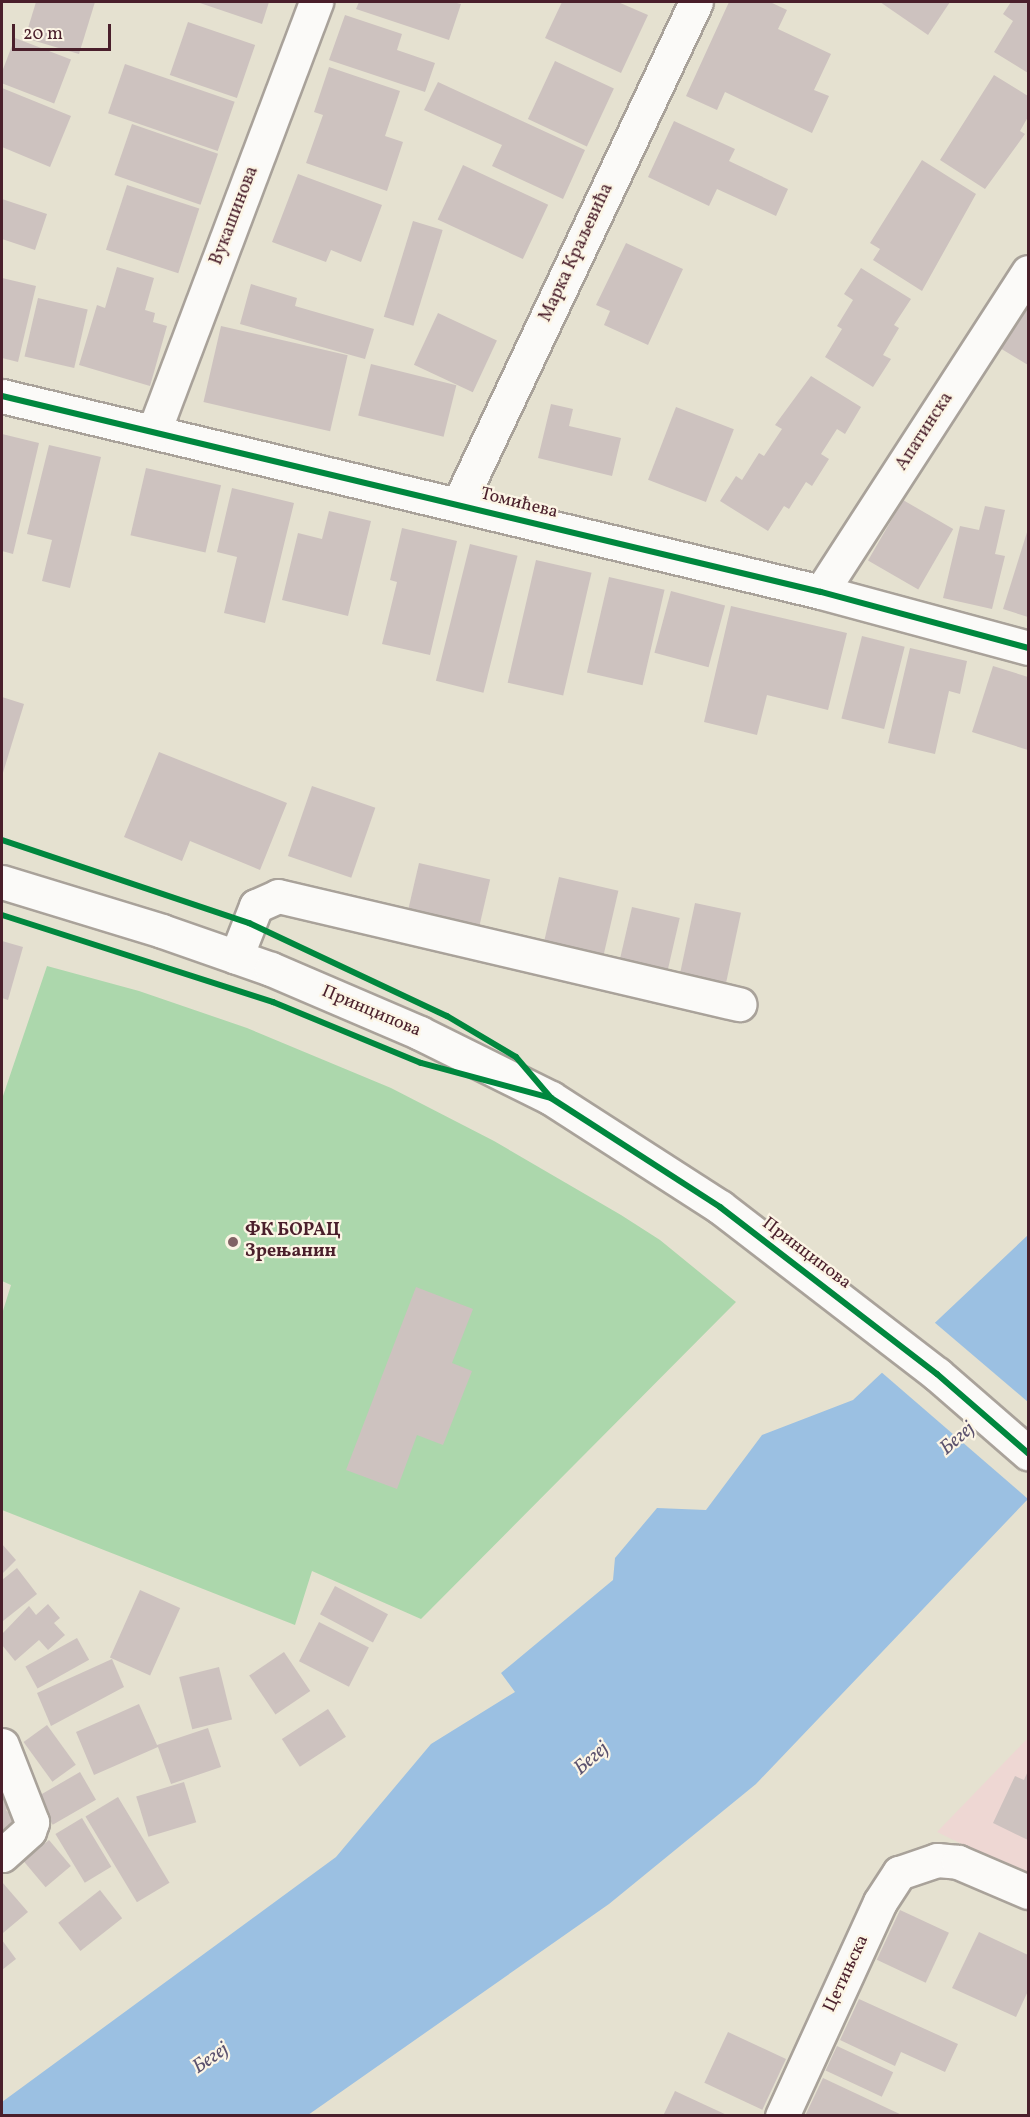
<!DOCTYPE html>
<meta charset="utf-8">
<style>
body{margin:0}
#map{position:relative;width:1030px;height:2117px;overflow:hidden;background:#e5e1d0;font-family:Vollkorn,serif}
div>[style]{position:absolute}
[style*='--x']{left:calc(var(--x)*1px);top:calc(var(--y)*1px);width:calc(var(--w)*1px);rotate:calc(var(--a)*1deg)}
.built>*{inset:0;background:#eed7d3}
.green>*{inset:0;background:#acd7ac}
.water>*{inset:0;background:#9bc0e2}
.pier>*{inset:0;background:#e5e1d0}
.building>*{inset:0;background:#cdc2bf;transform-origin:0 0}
.roads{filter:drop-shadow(2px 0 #a9a29a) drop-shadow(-2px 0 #a9a29a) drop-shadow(0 2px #a9a29a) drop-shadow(0 -2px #a9a29a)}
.minor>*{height:33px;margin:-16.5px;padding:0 16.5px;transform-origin:16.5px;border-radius:16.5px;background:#fbfaf8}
.cycleway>*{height:6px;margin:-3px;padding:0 3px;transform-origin:3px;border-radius:3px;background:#00873e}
.dots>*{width:16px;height:16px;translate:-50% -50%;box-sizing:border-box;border:3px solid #fcf5e5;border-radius:50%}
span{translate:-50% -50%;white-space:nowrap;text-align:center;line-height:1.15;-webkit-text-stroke:4.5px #fcf5e5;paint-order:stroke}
.street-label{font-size:18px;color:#4a1f2b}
.poi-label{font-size:18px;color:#4a1f2b;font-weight:700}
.left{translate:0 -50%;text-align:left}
.water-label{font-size:20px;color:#5b526e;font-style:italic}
.frame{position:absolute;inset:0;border:3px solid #4a1f2b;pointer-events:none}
.scale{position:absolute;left:12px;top:24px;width:99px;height:27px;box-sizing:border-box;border:3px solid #4a1f2b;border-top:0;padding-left:8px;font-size:18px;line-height:21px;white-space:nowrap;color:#4a1f2b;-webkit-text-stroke:4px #fcf5e5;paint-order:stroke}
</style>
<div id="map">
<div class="built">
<i style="clip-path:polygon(1028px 1738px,1028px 1876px,937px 1832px)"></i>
</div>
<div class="green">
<i style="clip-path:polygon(47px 966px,139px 991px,247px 1028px,391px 1088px,494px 1141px,621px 1215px,660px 1240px,736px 1302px,421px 1619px,312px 1571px,295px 1625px,2px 1510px,2px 1314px,11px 1285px,2px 1281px,2px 1099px)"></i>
</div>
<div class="water">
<i style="clip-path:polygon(1028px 1235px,1028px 1499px,756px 1784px,609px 1904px,308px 2115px,2px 2116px,2px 2102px,336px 1857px,431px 1744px,515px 1692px,501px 1673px,613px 1580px,615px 1558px,657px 1508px,706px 1510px,762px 1435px,853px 1400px)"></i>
</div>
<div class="pier">
<i style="clip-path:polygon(934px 1322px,1028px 1402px,1028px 1499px,880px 1371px)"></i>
</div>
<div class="building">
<i style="clip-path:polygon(36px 2px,95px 2px,79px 54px,25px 38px)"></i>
<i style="clip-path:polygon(197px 2px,269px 2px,262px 24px)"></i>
<i style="clip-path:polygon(359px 2px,453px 2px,461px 4px,449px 40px,356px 9px)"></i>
<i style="clip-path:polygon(562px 2px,618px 2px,648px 15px,621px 73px,545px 38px)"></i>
<i style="clip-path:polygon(729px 2px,770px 2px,787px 10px,778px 29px,831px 54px,814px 90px,829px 96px,812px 133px,725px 92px,717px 110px,686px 96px)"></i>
<i style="clip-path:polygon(880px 2px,950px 2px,928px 35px)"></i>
<i style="clip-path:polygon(1011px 2px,1028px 2px,1028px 73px,994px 52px,1013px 21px,1003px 14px)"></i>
<i style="clip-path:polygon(345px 15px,402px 34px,397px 50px,435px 63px,425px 92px,329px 60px)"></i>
<i style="left:188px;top:22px;width:71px;height:56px;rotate:19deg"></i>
<i style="left:15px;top:38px;width:60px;height:47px;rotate:21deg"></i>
<i style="left:555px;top:61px;width:65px;height:64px;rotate:25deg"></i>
<i style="left:125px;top:64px;width:116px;height:52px;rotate:19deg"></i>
<i style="clip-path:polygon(329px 67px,400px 91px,385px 136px,403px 142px,387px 191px,306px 163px,323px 115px,314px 112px)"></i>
<i style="clip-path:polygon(994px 75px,1028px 96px,1028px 117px,1020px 131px,1025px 134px,985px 189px,940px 160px)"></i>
<i style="clip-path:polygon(438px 82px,585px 150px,563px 199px,492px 166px,502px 145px,424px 110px)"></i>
<i style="clip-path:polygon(2px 88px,71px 116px,50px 167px,2px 147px)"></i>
<i style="clip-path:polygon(674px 121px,735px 149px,729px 161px,788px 189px,776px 216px,717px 189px,709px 206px,648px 177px)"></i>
<i style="left:132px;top:124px;width:91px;height:54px;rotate:19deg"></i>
<i style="clip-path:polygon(922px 160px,976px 194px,922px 291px,873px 260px,880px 249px,870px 243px)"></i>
<i style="left:463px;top:165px;width:94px;height:60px;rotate:25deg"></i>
<i style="clip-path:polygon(298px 174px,382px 205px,361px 262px,331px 250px,326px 262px,272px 242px)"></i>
<i style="left:127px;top:185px;width:76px;height:68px;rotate:18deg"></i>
<i style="clip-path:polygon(2px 199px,47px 214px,35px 250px,2px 239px)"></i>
<i style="left:413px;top:221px;width:31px;height:100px;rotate:17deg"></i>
<i style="clip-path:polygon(626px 243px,683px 269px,648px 345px,604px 325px,610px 311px,596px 305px)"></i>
<i style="clip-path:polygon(117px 267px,154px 278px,145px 310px,155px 313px,153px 322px,167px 326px,150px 386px,79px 365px,97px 305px,105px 308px)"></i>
<i style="clip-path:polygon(861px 268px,911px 299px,894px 325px,899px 328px,883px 355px,891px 359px,873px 387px,825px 357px,842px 329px,837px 326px,853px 300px,844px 294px)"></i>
<i style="clip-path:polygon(2px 278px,36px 286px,18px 362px,2px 358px)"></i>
<i style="clip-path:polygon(251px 284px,297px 298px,295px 306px,374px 329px,365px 359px,240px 324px)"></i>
<i style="clip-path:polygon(1028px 287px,1028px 365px,995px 345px)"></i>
<i style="left:38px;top:298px;width:51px;height:60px;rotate:13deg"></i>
<i style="left:438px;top:313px;width:65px;height:57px;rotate:25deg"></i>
<i style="left:221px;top:326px;width:130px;height:78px;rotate:13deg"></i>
<i style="left:371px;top:364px;width:88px;height:53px;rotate:14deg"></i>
<i style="clip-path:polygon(811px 376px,861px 407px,845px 434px,837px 429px,821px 454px,829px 459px,812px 486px,806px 482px,789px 509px,784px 506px,768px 531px,720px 501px,736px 476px,742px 480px,759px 453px,764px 456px,782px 429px,775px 425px)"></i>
<i style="clip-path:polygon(551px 404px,573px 409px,569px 426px,621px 438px,612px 476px,538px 458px)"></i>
<i style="left:676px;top:407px;width:62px;height:78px;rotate:21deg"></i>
<i style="clip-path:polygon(2px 434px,39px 443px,13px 554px,2px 551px)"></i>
<i style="clip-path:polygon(49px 445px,101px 457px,70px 588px,42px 581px,52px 540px,27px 534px)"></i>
<i style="left:146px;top:468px;width:77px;height:69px;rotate:13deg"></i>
<i style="clip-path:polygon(232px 488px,294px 503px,265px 623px,224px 613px,237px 557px,217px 552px)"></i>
<i style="left:903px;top:500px;width:58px;height:70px;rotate:30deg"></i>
<i style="clip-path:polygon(985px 506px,1005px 510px,995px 554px,1005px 556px,992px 609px,943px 598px,960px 526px,979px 530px)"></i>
<i style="clip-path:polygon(329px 511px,371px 521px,348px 616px,282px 600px,298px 533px,322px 539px)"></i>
<i style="clip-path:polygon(402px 528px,457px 541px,430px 655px,382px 644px,397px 582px,390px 580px)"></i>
<i style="clip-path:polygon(1028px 529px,1028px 617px,1003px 609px)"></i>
<i style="left:470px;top:544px;width:49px;height:141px;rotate:14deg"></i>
<i style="left:536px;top:560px;width:57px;height:126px;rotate:13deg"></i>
<i style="left:609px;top:577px;width:57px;height:98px;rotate:13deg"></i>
<i style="left:671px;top:591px;width:56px;height:64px;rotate:15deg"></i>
<i style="clip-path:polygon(731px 606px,847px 633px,828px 710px,767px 695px,757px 735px,704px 722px)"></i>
<i style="left:862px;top:636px;width:44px;height:85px;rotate:14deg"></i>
<i style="clip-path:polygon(910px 648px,967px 661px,960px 694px,949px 691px,935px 754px,888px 743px)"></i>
<i style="clip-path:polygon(993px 666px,1028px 677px,1028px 750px,972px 732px)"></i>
<i style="clip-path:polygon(2px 697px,24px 704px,2px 776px)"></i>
<i style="clip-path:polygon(159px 752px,287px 803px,260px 870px,190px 841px,182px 861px,124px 837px)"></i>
<i style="left:312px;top:786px;width:67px;height:74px;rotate:19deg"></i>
<i style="left:419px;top:863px;width:73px;height:59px;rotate:13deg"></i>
<i style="left:559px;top:877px;width:61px;height:77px;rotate:13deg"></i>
<i style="left:695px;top:903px;width:47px;height:72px;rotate:12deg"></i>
<i style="left:632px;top:907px;width:49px;height:64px;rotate:13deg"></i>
<i style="clip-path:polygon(2px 941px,23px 947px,8px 1000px,2px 998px)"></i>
<i style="clip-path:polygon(416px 1287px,473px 1309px,452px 1363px,472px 1371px,443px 1445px,417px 1435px,397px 1489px,346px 1470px)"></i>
<i style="clip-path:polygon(2px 1544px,16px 1560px,2px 1574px)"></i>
<i style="clip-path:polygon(17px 1568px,37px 1594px,3px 1621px,2px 1580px)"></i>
<i style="left:335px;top:1586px;width:60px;height:32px;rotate:28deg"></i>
<i style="left:140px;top:1590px;width:44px;height:74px;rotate:24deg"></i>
<i style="clip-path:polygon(48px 1604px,60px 1618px,54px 1623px,65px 1635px,48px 1650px,39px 1640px,15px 1661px,2px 1645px,2px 1634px,29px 1606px,36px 1615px)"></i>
<i style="left:319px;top:1622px;width:56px;height:44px;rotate:27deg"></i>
<i style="left:77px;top:1638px;width:25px;height:59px;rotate:61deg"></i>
<i style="left:284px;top:1652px;width:47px;height:42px;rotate:56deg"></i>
<i style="clip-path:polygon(112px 1659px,124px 1687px,51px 1726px,37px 1693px)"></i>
<i style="left:219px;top:1667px;width:54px;height:41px;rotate:76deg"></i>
<i style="clip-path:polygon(139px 1704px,157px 1745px,208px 1728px,221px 1767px,171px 1784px,158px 1747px,94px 1775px,76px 1732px)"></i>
<i style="left:328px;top:1709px;width:33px;height:55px;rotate:57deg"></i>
<i style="left:47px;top:1725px;width:49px;height:29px;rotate:54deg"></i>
<i style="clip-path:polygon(1028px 1771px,1028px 1840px,993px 1823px,1015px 1776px,1024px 1780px)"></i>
<i style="left:80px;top:1772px;width:32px;height:50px;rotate:60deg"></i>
<i style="left:184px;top:1782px;width:42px;height:50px;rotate:73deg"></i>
<i style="clip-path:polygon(2px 1789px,15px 1804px,6px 1810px,20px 1826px,2px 1842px)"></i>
<i style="left:118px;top:1797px;width:100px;height:38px;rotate:59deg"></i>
<i style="left:82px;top:1818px;width:57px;height:31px;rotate:59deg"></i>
<i style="left:49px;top:1840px;width:34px;height:33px;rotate:50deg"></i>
<i style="clip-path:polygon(2px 1882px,28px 1912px,3px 1933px,2px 1932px)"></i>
<i style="left:100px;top:1890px;width:36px;height:53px;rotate:52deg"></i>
<i style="left:900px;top:1910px;width:54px;height:55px;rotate:25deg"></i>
<i style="clip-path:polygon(979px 1932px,1028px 1955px,1028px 1991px,1016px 2017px,952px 1988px)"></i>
<i style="clip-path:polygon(2px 1940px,16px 1959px,2px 1970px)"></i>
<i style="clip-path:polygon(859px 1999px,958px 2044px,945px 2072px,901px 2052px,895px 2066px,840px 2040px)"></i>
<i style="left:728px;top:2032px;width:64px;height:56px;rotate:25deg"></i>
<i style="left:837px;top:2046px;width:62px;height:27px;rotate:25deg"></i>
<i style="clip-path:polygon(823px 2078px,904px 2116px,805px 2116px)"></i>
<i style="clip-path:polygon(675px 2091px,729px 2116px,663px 2116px)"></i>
</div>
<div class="roads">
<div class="minor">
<i style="--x:2;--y:396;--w:842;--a:13.46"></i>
<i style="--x:821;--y:592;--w:214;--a:15.1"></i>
<i style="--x:154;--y:431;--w:459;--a:-69.3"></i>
<i style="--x:458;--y:505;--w:556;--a:-64.68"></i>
<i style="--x:821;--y:592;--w:381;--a:-57.1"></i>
<i style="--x:2;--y:882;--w:167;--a:17"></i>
<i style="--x:162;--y:931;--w:115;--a:19.2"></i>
<i style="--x:271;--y:969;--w:162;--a:23.2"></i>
<i style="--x:420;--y:1033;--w:146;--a:26.4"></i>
<i style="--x:551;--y:1098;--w:201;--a:32.8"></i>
<i style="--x:720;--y:1207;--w:274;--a:37.6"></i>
<i style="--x:937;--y:1374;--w:121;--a:41"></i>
<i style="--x:236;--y:957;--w:55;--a:-68.6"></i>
<i style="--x:256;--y:906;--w:24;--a:-24"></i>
<i style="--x:278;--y:896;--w:474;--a:13.2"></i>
<i style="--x:2;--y:1745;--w:83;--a:68.7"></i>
<i style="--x:32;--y:1822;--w:9;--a:108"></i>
<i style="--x:29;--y:1831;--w:36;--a:138"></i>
<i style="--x:782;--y:2116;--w:235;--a:-65.4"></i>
<i style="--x:880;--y:1902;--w:35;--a:-57"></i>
<i style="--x:899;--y:1873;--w:40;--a:-18.9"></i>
<i style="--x:937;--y:1860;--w:21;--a:5"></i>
<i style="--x:958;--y:1862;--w:76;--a:23.2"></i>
</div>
</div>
<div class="cycleway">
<i style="--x:2;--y:396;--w:842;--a:13.46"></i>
<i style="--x:821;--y:592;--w:214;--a:15.1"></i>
<i style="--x:2;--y:840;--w:261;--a:18.6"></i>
<i style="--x:249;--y:923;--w:219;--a:25.2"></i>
<i style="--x:447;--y:1016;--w:80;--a:30.7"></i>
<i style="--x:516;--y:1057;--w:54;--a:49.5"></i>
<i style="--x:551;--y:1098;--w:201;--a:32.8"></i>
<i style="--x:720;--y:1207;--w:274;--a:37.6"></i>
<i style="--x:937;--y:1374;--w:121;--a:41"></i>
<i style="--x:2;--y:915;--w:285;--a:17.8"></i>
<i style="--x:273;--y:1002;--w:160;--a:22.4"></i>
<i style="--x:421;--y:1063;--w:135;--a:15.1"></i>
</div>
<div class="dots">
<i style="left:233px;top:1242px;background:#806365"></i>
</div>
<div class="street-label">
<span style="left:235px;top:216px;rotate:-69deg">Вукашинова</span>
<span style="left:577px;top:253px;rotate:-65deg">Марка Краљевића</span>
<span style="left:925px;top:432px;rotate:-57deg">Апатинска</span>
<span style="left:519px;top:504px;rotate:14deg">Томићева</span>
<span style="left:371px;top:1012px;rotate:23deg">Принципова</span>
<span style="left:806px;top:1254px;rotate:37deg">Принципова</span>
<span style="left:847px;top:1974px;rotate:-65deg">Цетињска</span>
</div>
<div class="poi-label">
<span class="left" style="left:245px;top:1242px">ФК БОРАЦ<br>Зрењанин</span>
</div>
<div class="water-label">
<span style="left:958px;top:1439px;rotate:-41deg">Бегеј</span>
<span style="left:592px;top:1759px;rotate:-41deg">Бегеј</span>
<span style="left:211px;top:2059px;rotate:-35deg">Бегеј</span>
</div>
<div class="frame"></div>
<div class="scale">20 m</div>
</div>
